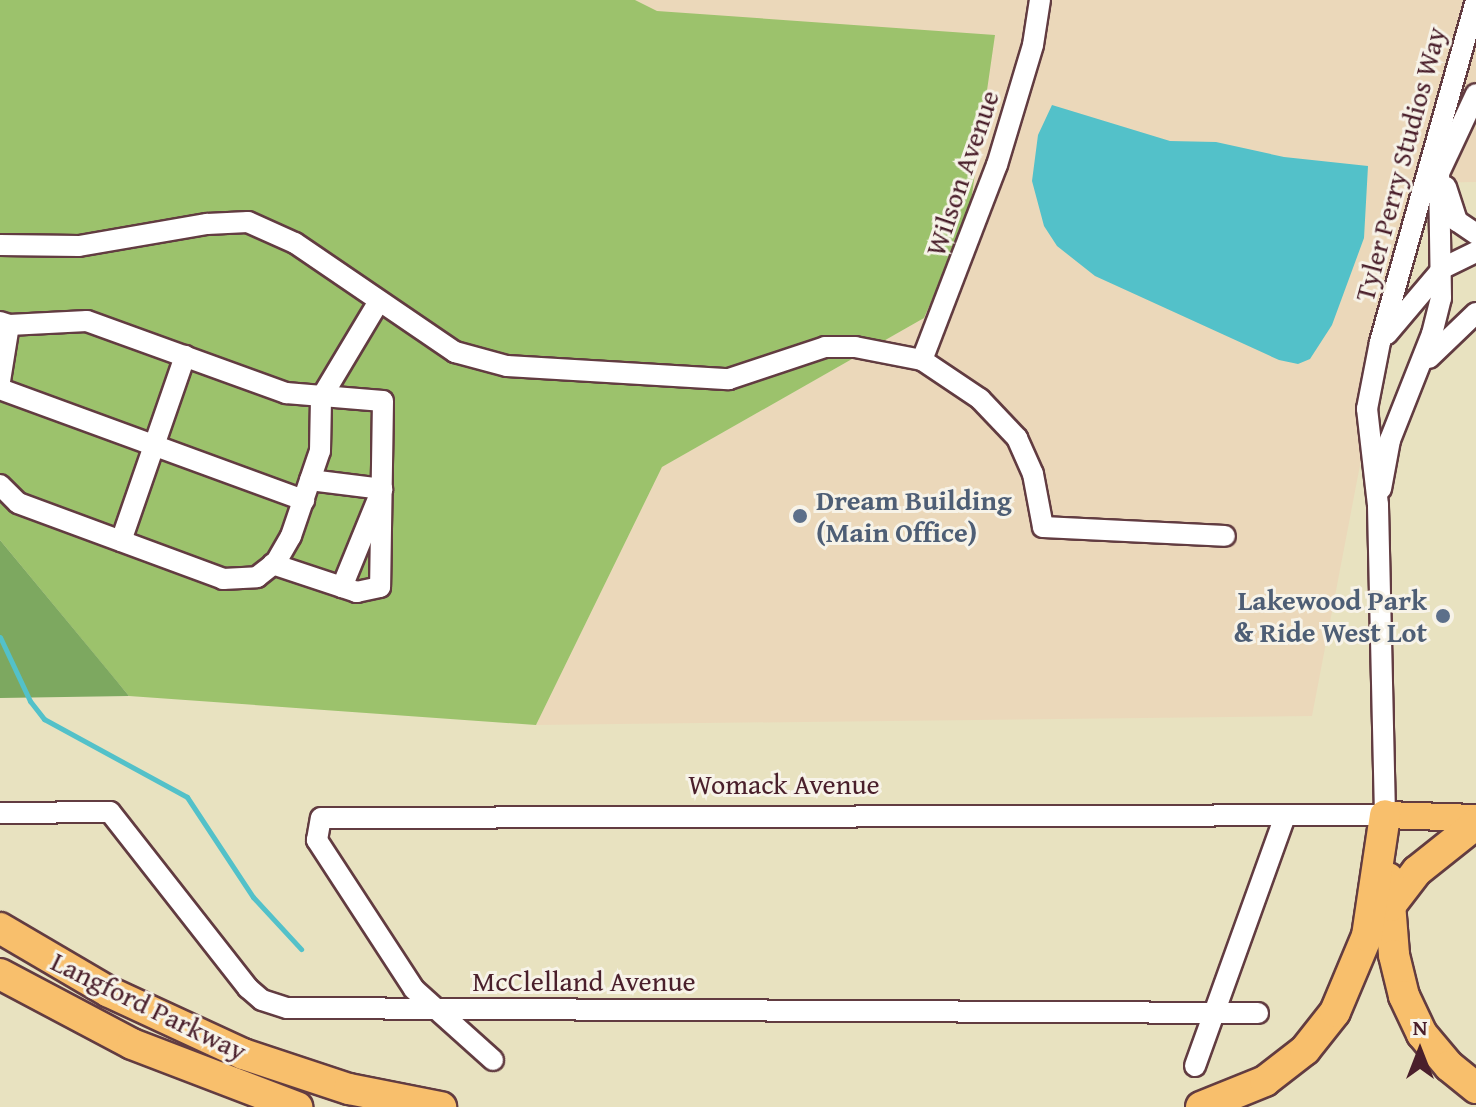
<!DOCTYPE html>
<style>
body{margin:0}
#map{position:relative;width:1476px;height:1107px;overflow:hidden;background:#e8e2c0;font-family:"Gentium Book Plus",serif}
div>[style]{position:absolute}
[style*='--x']{left:calc(var(--x)*1px);top:calc(var(--y)*1px);width:calc(var(--w)*1px);rotate:calc(var(--a)*1deg)}
.built>*{inset:0;background:#ebd8ba}
.green>*{inset:0;background:#9cc26c}
.forest>*{inset:0;background:#7da860}
.water>*{inset:0;background:#53c1c9}
.stream>*{height:5px;margin:-2.5px;padding:0 2.5px;transform-origin:2.5px;border-radius:2.5px;background:#53c1c9}
.roads{filter:drop-shadow(2px 0 #623c41) drop-shadow(-2px 0 #623c41) drop-shadow(0 2px #623c41) drop-shadow(0 -2px #623c41)}
.minor>*{height:20px;margin:-10px;padding:0 10px;transform-origin:10px;border-radius:10px;background:#fff}
.major>*{height:26px;margin:-13px;padding:0 13px;transform-origin:13px;border-radius:13px;background:#f8bf6c}
.highway>*{height:30px;margin:-15px;padding:0 15px;transform-origin:15px;border-radius:15px;background:#f8bf6c}
.dots>*{width:22px;height:22px;translate:-50% -50%;box-sizing:border-box;border:4px solid #f7f3e8;border-radius:50%}
span{translate:-50% -50%;white-space:nowrap;text-align:center;line-height:1.15;-webkit-text-stroke:6px #f7f3e8;paint-order:stroke}
.street-label{font-size:28px;color:#4a1f2b}
.service-label{font-size:28px;color:#4e5e75;font-weight:700}
.left{translate:0 -50%;text-align:left}
.right{translate:-100% -50%;text-align:right}
.north{position:absolute;left:1380px;top:1011px;width:80px;height:80px;-webkit-text-stroke:6px #f7f3e8;paint-order:stroke;rotate:0deg;font-size:22px;font-weight:700;line-height:32px;text-align:center;color:#4a1f2b}
.north::after{content:'';display:block;margin:auto;width:28px;height:36px;background:#4a1f2b;clip-path:polygon(50% 0,100% 100%,50% 72%,0 100%)}
</style>
<div id="map">
<div class="built">
<i style="clip-path:polygon(635px 0,1476px 0,1476px 182px,1414px 183px,1312px 716px,536px 725px,662px 467px,924px 318px,656px 11px)"></i>
</div>
<div class="green">
<i style="clip-path:polygon(0 0,635px 0,657px 11px,995px 35px,969px 215px,924px 318px,662px 467px,536px 725px,129px 696px,0 540px)"></i>
</div>
<div class="forest">
<i style="clip-path:polygon(0 540px,111px 674px,129px 696px,0 698px)"></i>
</div>
<div class="water">
<i style="clip-path:polygon(1052px 105px,1170px 141px,1216px 142px,1284px 157px,1368px 166px,1364px 238px,1332px 325px,1310px 359px,1298px 364px,1279px 360px,1095px 276px,1057px 246px,1044px 226px,1032px 181px,1038px 135px)"></i>
</div>
<div class="stream">
<i style="--x:0;--y:637;--w:71;--a:64.9"></i>
<i style="--x:30;--y:701;--w:23;--a:52"></i>
<i style="--x:44;--y:719;--w:163;--a:28.6"></i>
<i style="--x:187;--y:797;--w:120;--a:56.6"></i>
<i style="--x:253;--y:897;--w:71;--a:47.3"></i>
</div>
<div class="roads">
<div class="minor">
<i style="--x:1446;--y:187;--w:36;--a:72"></i>
<i style="--x:1457;--y:221;--w:23;--a:34"></i>
<i style="--x:0;--y:245;--w:79;--a:0.7"></i>
<i style="--x:79;--y:246;--w:130;--a:-9.8"></i>
<i style="--x:207;--y:224;--w:41;--a:-2.8"></i>
<i style="--x:248;--y:222;--w:51;--a:24.1"></i>
<i style="--x:295;--y:243;--w:194;--a:34.3"></i>
<i style="--x:455;--y:352;--w:54;--a:15.1"></i>
<i style="--x:507;--y:366;--w:222;--a:3.4"></i>
<i style="--x:729;--y:379;--w:101;--a:-18.4"></i>
<i style="--x:825;--y:347;--w:30;--a:0"></i>
<i style="--x:855;--y:347;--w:68;--a:11"></i>
<i style="--x:922;--y:360;--w:70;--a:33.9"></i>
<i style="--x:980;--y:399;--w:54;--a:46.5"></i>
<i style="--x:1017;--y:438;--w:39;--a:66"></i>
<i style="--x:1033;--y:474;--w:54;--a:79.3"></i>
<i style="--x:1043;--y:527;--w:182;--a:2.8"></i>
<i style="--x:0;--y:322;--w:9;--a:18"></i>
<i style="--x:9;--y:325;--w:57;--a:99.1"></i>
<i style="--x:9;--y:325;--w:78;--a:-2.9"></i>
<i style="--x:87;--y:321;--w:212;--a:19.9"></i>
<i style="--x:286;--y:393;--w:97;--a:4.7"></i>
<i style="--x:383;--y:401;--w:186;--a:90.9"></i>
<i style="--x:380;--y:587;--w:24;--a:168"></i>
<i style="--x:357;--y:592;--w:89;--a:-161.6"></i>
<i style="--x:1387;--y:334;--w:87;--a:-49.7"></i>
<i style="--x:1443;--y:268;--w:37;--a:-26"></i>
<i style="--x:1429;--y:358;--w:65;--a:-43.8"></i>
<i style="--x:922;--y:360;--w:209;--a:-69"></i>
<i style="--x:997;--y:165;--w:125;--a:-73.3"></i>
<i style="--x:1033;--y:45;--w:46;--a:-81.2"></i>
<i style="--x:0;--y:389;--w:324;--a:20.1"></i>
<i style="--x:310;--y:480;--w:73;--a:7.1"></i>
<i style="--x:382;--y:489;--w:106;--a:112.2"></i>
<i style="--x:0;--y:485;--w:25;--a:45"></i>
<i style="--x:18;--y:503;--w:219;--a:20.3"></i>
<i style="--x:223;--y:579;--w:34;--a:-3"></i>
<i style="--x:257;--y:577;--w:24;--a:-38"></i>
<i style="--x:276;--y:562;--w:30;--a:-60"></i>
<i style="--x:291;--y:536;--w:90;--a:-71.2"></i>
<i style="--x:320;--y:451;--w:53;--a:-88.9"></i>
<i style="--x:321;--y:398;--w:113;--a:-59.1"></i>
<i style="--x:1381;--y:489;--w:50;--a:-79.6"></i>
<i style="--x:1390;--y:440;--w:114;--a:-68.4"></i>
<i style="--x:1432;--y:334;--w:37;--a:-76"></i>
<i style="--x:1441;--y:298;--w:125;--a:-90.9"></i>
<i style="--x:1439;--y:173;--w:87;--a:-64.9"></i>
<i style="--x:121;--y:541;--w:196;--a:-70.9"></i>
<i style="--x:0;--y:813;--w:110;--a:-0.5"></i>
<i style="--x:110;--y:812;--w:224;--a:51.9"></i>
<i style="--x:248;--y:988;--w:18;--a:41"></i>
<i style="--x:262;--y:1000;--w:26;--a:18"></i>
<i style="--x:287;--y:1008;--w:971;--a:0.3"></i>
<i style="--x:493;--y:1060;--w:106;--a:-138.1"></i>
<i style="--x:414;--y:989;--w:178;--a:-123.1"></i>
<i style="--x:317;--y:840;--w:22;--a:-80"></i>
<i style="--x:321;--y:818;--w:1064;--a:-0.16"></i>
<i style="--x:1385;--y:815;--w:310;--a:-91.3"></i>
<i style="--x:1378;--y:505;--w:97;--a:-96.5"></i>
<i style="--x:1367;--y:409;--w:68;--a:-79"></i>
<i style="--x:1380;--y:342;--w:355;--a:-74.3"></i>
<i style="--x:1195;--y:1066;--w:263;--a:-70.2"></i>
</div>
<div class="major">
<i style="--x:1385;--y:815;--w:91;--a:1.9"></i>
</div>
<div class="highway">
<i style="--x:1388;--y:878;--w:77;--a:85.5"></i>
<i style="--x:1394;--y:955;--w:42;--a:76.3"></i>
<i style="--x:1404;--y:996;--w:42;--a:64.7"></i>
<i style="--x:1422;--y:1034;--w:42;--a:49.8"></i>
<i style="--x:1449;--y:1066;--w:35;--a:39"></i>
<i style="--x:1390;--y:906;--w:44;--a:-52.4"></i>
<i style="--x:1417;--y:871;--w:75;--a:-38.5"></i>
<i style="--x:0;--y:928;--w:126;--a:30.4"></i>
<i style="--x:109;--y:992;--w:148;--a:24.8"></i>
<i style="--x:243;--y:1054;--w:112;--a:18.3"></i>
<i style="--x:349;--y:1089;--w:94;--a:11.1"></i>
<i style="--x:0;--y:974;--w:149;--a:27.9"></i>
<i style="--x:132;--y:1044;--w:177;--a:20.9"></i>
<i style="--x:1201;--y:1107;--w:69;--a:-22.1"></i>
<i style="--x:1265;--y:1081;--w:51;--a:-37.8"></i>
<i style="--x:1305;--y:1050;--w:48;--a:-51.7"></i>
<i style="--x:1335;--y:1012;--w:82;--a:-67.2"></i>
<i style="--x:1367;--y:936;--w:122;--a:-81.5"></i>
</div>
</div>
<div class="dots">
<i style="left:800px;top:516px;background:#5c6f8a"></i>
<i style="left:1443px;top:616px;background:#5c6f8a"></i>
</div>
<div class="street-label">
<span style="left:1400px;top:164px;rotate:-75deg">Tyler Perry Studios Way</span>
<span style="left:962px;top:173px;rotate:-71deg">Wilson Avenue</span>
<span style="left:784px;top:784px">Womack Avenue</span>
<span style="left:584px;top:981px">McClelland Avenue</span>
<span style="left:149px;top:1006px;rotate:26deg">Langford Parkway</span>
</div>
<div class="service-label">
<span class="left" style="left:816px;top:516px">Dream Building<br>(Main Office)</span>
<span class="right" style="left:1427px;top:616px">Lakewood Park<br>&amp; Ride West Lot</span>
</div>
<div class="north">N</div>
</div>
